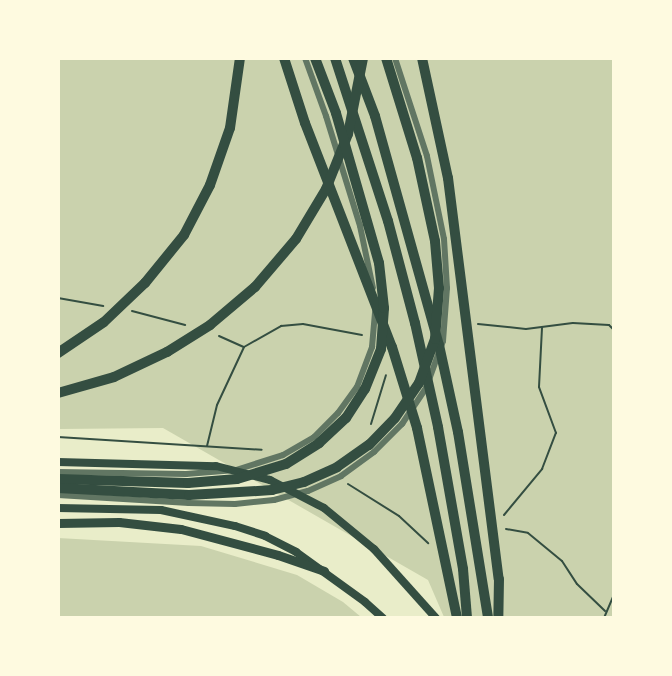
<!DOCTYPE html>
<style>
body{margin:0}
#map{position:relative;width:672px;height:676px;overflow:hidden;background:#e9edc9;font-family:"Fira Sans Condensed",sans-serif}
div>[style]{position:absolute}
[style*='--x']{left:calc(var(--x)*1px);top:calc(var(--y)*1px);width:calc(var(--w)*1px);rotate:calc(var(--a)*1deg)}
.green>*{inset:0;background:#cad2ad}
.path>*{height:2px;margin:-1px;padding:0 1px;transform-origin:1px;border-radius:1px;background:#344e41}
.minor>*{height:6px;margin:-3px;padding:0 3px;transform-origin:3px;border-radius:3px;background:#617663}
.secondary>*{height:8px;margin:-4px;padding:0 4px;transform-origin:4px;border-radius:4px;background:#344e41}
.primary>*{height:9px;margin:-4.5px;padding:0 4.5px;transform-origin:4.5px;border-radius:4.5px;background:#344e41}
.trunk>*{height:10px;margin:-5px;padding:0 5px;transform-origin:5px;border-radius:5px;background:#344e41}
span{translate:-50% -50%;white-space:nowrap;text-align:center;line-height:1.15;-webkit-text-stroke:6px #fefae0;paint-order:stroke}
.frame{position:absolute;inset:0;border:60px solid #fefae0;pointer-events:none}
</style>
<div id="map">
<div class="green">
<i style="clip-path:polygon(58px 59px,613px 59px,613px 617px,444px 617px,428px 580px,163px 428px,59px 429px)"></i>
<i style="clip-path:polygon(58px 538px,201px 546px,297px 575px,343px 602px,361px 617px,59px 617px)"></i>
</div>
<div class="path">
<i style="--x:58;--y:298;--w:46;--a:10.1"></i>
<i style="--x:132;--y:311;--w:55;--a:14.8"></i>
<i style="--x:478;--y:324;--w:48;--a:5.9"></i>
<i style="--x:526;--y:329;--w:47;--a:-7.3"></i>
<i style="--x:573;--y:323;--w:36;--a:3"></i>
<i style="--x:609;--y:325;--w:7;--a:45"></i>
<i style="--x:219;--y:336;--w:27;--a:24"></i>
<i style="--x:371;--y:424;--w:51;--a:-73"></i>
<i style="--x:58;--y:437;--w:204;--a:3.6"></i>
<i style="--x:207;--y:446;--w:42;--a:-76.3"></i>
<i style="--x:217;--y:405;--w:64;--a:-65"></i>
<i style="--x:244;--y:347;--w:43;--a:-29.6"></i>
<i style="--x:281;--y:326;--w:22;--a:-5"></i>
<i style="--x:303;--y:324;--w:60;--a:10.6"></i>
<i style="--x:348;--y:484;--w:60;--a:32.1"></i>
<i style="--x:399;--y:516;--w:40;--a:43"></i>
<i style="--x:504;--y:515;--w:60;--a:-50.4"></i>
<i style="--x:542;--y:469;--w:39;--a:-69"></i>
<i style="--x:556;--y:433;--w:49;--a:-110.3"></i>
<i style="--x:539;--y:387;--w:60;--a:-87.1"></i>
<i style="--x:506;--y:529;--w:22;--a:10"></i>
<i style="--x:528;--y:533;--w:44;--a:39.5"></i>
<i style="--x:562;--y:561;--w:27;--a:57"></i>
<i style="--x:577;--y:584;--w:39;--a:44"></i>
<i style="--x:604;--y:618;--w:26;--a:-67"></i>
</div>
<div class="minor">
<i style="--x:305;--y:58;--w:62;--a:70.1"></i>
<i style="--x:326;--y:116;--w:115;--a:72.8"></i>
<i style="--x:360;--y:226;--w:63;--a:78.2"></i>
<i style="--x:58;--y:472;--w:128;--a:0.9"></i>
<i style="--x:186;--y:474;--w:50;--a:-4.6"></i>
<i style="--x:236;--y:470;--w:49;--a:-17.7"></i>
<i style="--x:283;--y:455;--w:36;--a:-30"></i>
<i style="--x:314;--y:437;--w:34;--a:-45"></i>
<i style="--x:338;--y:413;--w:32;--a:-54"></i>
<i style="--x:357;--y:387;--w:43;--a:-69.4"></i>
<i style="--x:372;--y:347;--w:37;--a:-85"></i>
<i style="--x:58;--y:495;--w:131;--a:3.5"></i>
<i style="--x:189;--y:503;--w:46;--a:1.2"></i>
<i style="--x:235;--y:504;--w:39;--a:-6"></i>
<i style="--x:274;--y:500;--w:35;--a:-15"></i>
<i style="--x:308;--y:491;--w:36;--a:-24"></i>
<i style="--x:341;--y:476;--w:41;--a:-36"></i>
<i style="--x:374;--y:452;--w:40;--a:-45"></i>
<i style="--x:402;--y:424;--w:43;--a:-56.3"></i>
<i style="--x:426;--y:388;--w:50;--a:-70.1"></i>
<i style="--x:443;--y:341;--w:53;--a:-85.7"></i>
<i style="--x:447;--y:288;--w:49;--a:-93.5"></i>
<i style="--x:444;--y:239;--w:85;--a:-101.6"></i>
<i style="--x:427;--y:156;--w:103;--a:-108.1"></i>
</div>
<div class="secondary">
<i style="--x:58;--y:462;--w:158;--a:1.5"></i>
<i style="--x:216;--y:466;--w:56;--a:14.5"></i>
<i style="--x:270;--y:480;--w:61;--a:27.4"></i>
<i style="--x:324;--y:508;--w:65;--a:39.4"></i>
<i style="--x:374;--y:549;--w:93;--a:48.1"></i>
<i style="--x:58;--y:508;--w:103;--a:1.1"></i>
<i style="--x:161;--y:510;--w:76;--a:12.2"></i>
<i style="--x:235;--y:526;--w:32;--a:18"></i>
<i style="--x:265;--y:536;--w:35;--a:27"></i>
<i style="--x:296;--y:552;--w:85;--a:35.9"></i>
<i style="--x:365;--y:602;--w:24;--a:42"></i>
</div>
<div class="primary">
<i style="--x:58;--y:523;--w:61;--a:-0.9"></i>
<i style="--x:119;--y:522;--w:62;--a:6.4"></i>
<i style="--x:181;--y:529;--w:100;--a:15"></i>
<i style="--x:278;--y:555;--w:49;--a:19.2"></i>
</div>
<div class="trunk">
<i style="--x:284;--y:58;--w:68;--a:72.1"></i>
<i style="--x:305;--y:123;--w:240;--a:68.8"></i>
<i style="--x:392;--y:347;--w:85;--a:72.8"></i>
<i style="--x:417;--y:428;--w:194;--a:78.1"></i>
<i style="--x:335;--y:58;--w:171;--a:72"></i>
<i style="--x:388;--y:221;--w:106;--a:75.2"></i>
<i style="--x:415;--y:323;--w:107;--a:77.5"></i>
<i style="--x:438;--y:427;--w:144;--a:80"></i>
<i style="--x:463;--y:569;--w:49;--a:85.3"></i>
<i style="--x:353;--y:58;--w:62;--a:69.2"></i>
<i style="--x:375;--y:116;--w:238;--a:74.4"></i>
<i style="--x:439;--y:345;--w:89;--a:77.7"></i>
<i style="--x:458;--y:432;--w:188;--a:80.8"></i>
<i style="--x:422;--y:58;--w:123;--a:77.8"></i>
<i style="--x:448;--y:178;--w:404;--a:82.8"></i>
<i style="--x:499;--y:579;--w:39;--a:91"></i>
<i style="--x:58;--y:353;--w:55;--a:-34"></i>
<i style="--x:104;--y:322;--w:57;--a:-43.6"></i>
<i style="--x:145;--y:283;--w:62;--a:-50.9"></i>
<i style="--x:184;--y:235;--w:56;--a:-62.5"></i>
<i style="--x:210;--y:185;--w:60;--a:-70.7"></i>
<i style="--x:230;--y:128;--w:71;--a:-81.9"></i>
<i style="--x:58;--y:393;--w:58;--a:-15.9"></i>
<i style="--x:114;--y:377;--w:59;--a:-25.3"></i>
<i style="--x:167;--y:352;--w:51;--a:-32.1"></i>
<i style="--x:210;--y:325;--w:59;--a:-40.2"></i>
<i style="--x:255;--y:287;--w:63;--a:-49.5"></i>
<i style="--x:296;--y:239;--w:58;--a:-59"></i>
<i style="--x:326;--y:189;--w:59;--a:-68.2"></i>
<i style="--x:348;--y:134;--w:77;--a:-78.8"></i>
<i style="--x:58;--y:479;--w:130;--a:1.8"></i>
<i style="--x:188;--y:483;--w:49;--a:-4.7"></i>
<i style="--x:237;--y:479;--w:51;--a:-17"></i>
<i style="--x:286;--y:464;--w:39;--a:-32"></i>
<i style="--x:319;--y:443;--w:37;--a:-43"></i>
<i style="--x:346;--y:418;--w:35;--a:-57"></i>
<i style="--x:365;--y:389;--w:43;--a:-68.2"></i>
<i style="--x:381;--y:349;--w:41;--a:-85.8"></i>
<i style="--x:384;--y:308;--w:45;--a:-96.3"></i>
<i style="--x:379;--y:263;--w:156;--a:-106"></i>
<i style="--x:336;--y:113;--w:59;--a:-110.9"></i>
<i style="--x:58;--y:488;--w:131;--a:3.1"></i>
<i style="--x:189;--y:495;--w:83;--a:-3.4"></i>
<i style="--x:272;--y:490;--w:33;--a:-14"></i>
<i style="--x:304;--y:482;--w:36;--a:-24"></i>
<i style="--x:337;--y:467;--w:39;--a:-35"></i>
<i style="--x:369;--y:445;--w:37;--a:-46"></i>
<i style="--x:395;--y:418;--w:42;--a:-55.6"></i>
<i style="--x:419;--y:383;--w:47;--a:-70"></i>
<i style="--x:435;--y:339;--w:51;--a:-85.5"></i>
<i style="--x:439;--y:288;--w:47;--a:-94.9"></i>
<i style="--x:435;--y:241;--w:85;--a:-102.2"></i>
<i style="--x:417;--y:158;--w:105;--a:-107.2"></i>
</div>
<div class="frame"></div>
</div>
